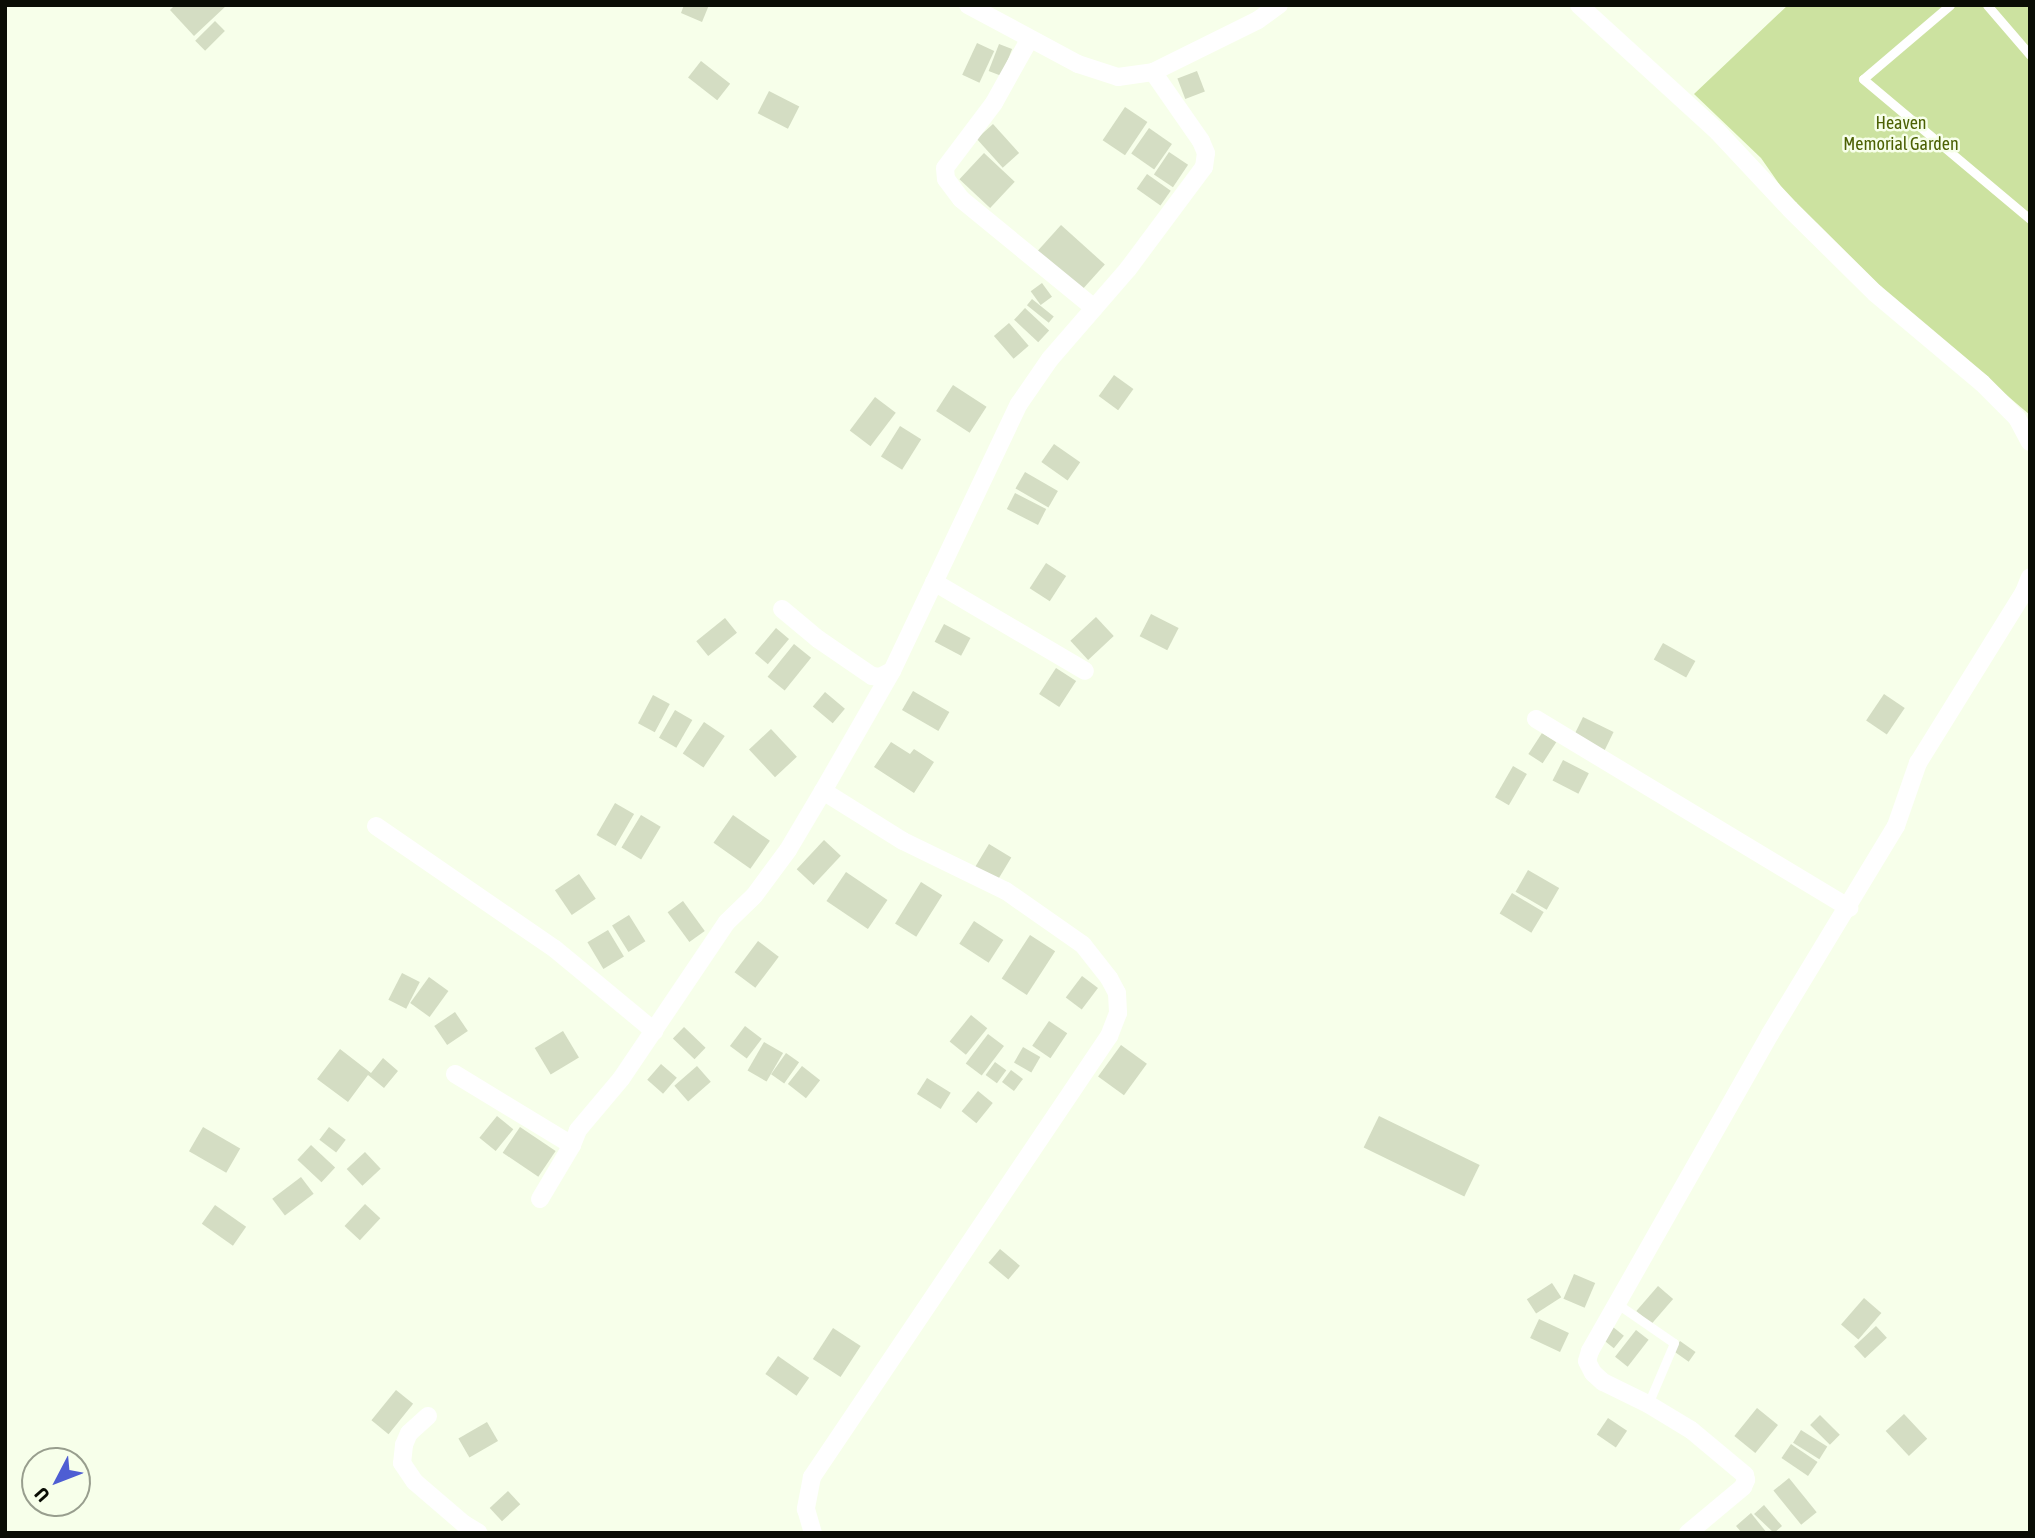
<!DOCTYPE html>
<style>
body{margin:0}
#map{position:relative;width:2035px;height:1538px;overflow:hidden;background:#f7ffea;font-family:"Asap Condensed",sans-serif}
div>[style]{position:absolute}
[style*='--x']{left:calc(var(--x)*1px);top:calc(var(--y)*1px);width:calc(var(--w)*1px);rotate:calc(var(--a)*1deg)}
.green>*{inset:0;background:#cce2a0}
.building>*{inset:0;background:#d4ddc3;transform-origin:0 0}
.lane>*{height:9px;margin:-4.5px;padding:0 4.5px;transform-origin:4.5px;border-radius:4.5px;background:#fff}
.street>*{height:18px;margin:-9px;padding:0 9px;transform-origin:9px;border-radius:9px;background:#fff}
span{translate:-50% -50%;white-space:nowrap;text-align:center;line-height:1.15;-webkit-text-stroke:5px #f7ffea;paint-order:stroke}
.park-label{font-size:18px;color:#4c6104}
.frame{position:absolute;inset:0;border:7px solid #0a0d05;pointer-events:none}
.north{position:absolute;left:21px;top:1447px;width:70px;height:70px;box-sizing:border-box;background:#f7ffea;border:2px solid #989e8e;border-radius:50%;rotate:228deg;font-size:19px;font-weight:700;line-height:28px;text-align:center;color:#0a0d05}
.north::after{content:'';display:block;margin:auto;width:24px;height:32px;background:#4e5ed3;clip-path:polygon(50% 0,100% 100%,50% 72%,0 100%)}
</style>
<div id="map">
<div class="green">
<i style="clip-path:polygon(1788px 5px,2030px 5px,2030px 415px,1810px 228px,1761px 158px,1694px 94px)"></i>
</div>
<div class="building">
<i style="clip-path:polygon(175px 5px,227px 5px,194px 36px,170px 10px)"></i>
<i style="clip-path:polygon(684px 5px,709px 5px,702px 22px,681px 13px)"></i>
<i style="left:215px;top:21px;width:14px;height:28px;rotate:45deg"></i>
<i style="left:977px;top:43px;width:19px;height:35px;rotate:25deg"></i>
<i style="left:999px;top:44px;width:14px;height:29px;rotate:21deg"></i>
<i style="left:701px;top:61px;width:37px;height:21px;rotate:38deg"></i>
<i style="left:1197px;top:71px;width:22px;height:21px;rotate:69deg"></i>
<i style="left:769px;top:91px;width:34px;height:25px;rotate:27deg"></i>
<i style="left:1125px;top:107px;width:27px;height:40px;rotate:34deg"></i>
<i style="left:993px;top:124px;width:39px;height:22px;rotate:48deg"></i>
<i style="left:1149px;top:128px;width:28px;height:31px;rotate:35deg"></i>
<i style="left:1169px;top:152px;width:23px;height:27px;rotate:34deg"></i>
<i style="left:984px;top:153px;width:42px;height:36px;rotate:43deg"></i>
<i style="left:1147px;top:174px;width:29px;height:18px;rotate:35deg"></i>
<i style="left:1061px;top:225px;width:59px;height:35px;rotate:42deg"></i>
<i style="left:1042px;top:283px;width:17px;height:14px;rotate:54deg"></i>
<i style="left:1032px;top:299px;width:28px;height:8px;rotate:39deg"></i>
<i style="left:1025px;top:308px;width:33px;height:16px;rotate:43deg"></i>
<i style="left:1009px;top:323px;width:30px;height:20px;rotate:49deg"></i>
<i style="left:1114px;top:375px;width:24px;height:26px;rotate:36deg"></i>
<i style="left:953px;top:385px;width:40px;height:31px;rotate:33deg"></i>
<i style="left:875px;top:397px;width:26px;height:42px;rotate:37deg"></i>
<i style="left:900px;top:426px;width:25px;height:36px;rotate:32deg"></i>
<i style="left:1054px;top:444px;width:32px;height:22px;rotate:35deg"></i>
<i style="left:1025px;top:472px;width:38px;height:19px;rotate:30deg"></i>
<i style="left:1015px;top:493px;width:35px;height:18px;rotate:27deg"></i>
<i style="left:1046px;top:563px;width:24px;height:30px;rotate:33deg"></i>
<i style="left:1151px;top:614px;width:31px;height:25px;rotate:27deg"></i>
<i style="left:1096px;top:617px;width:26px;height:35px;rotate:47deg"></i>
<i style="left:725px;top:618px;width:19px;height:37px;rotate:51deg"></i>
<i style="left:944px;top:624px;width:30px;height:20px;rotate:28deg"></i>
<i style="left:776px;top:628px;width:17px;height:33px;rotate:40deg"></i>
<i style="left:1663px;top:643px;width:37px;height:19px;rotate:29deg"></i>
<i style="left:794px;top:644px;width:22px;height:42px;rotate:39deg"></i>
<i style="left:1056px;top:668px;width:24px;height:31px;rotate:33deg"></i>
<i style="left:913px;top:691px;width:42px;height:22px;rotate:30deg"></i>
<i style="left:825px;top:692px;width:26px;height:19px;rotate:40deg"></i>
<i style="left:1884px;top:694px;width:25px;height:32px;rotate:34deg"></i>
<i style="left:653px;top:695px;width:19px;height:32px;rotate:28deg"></i>
<i style="left:675px;top:710px;width:20px;height:32px;rotate:30deg"></i>
<i style="left:1583px;top:717px;width:34px;height:22px;rotate:26deg"></i>
<i style="left:704px;top:722px;width:25px;height:38px;rotate:34deg"></i>
<i style="left:771px;top:729px;width:38px;height:30px;rotate:47deg"></i>
<i style="left:1542px;top:733px;width:17px;height:25px;rotate:33deg"></i>
<i style="clip-path:polygon(891px 742px,910px 754px,914px 749px,934px 762px,914px 793px,874px 767px)"></i>
<i style="left:1563px;top:760px;width:29px;height:23px;rotate:27deg"></i>
<i style="left:1513px;top:766px;width:16px;height:36px;rotate:30deg"></i>
<i style="left:615px;top:803px;width:22px;height:37px;rotate:30deg"></i>
<i style="left:641px;top:815px;width:23px;height:38px;rotate:31deg"></i>
<i style="left:733px;top:815px;width:45px;height:34px;rotate:35deg"></i>
<i style="left:824px;top:840px;width:23px;height:40px;rotate:43deg"></i>
<i style="left:989px;top:844px;width:26px;height:29px;rotate:31deg"></i>
<i style="left:1528px;top:870px;width:36px;height:25px;rotate:30deg"></i>
<i style="left:846px;top:872px;width:50px;height:35px;rotate:34deg"></i>
<i style="left:579px;top:874px;width:30px;height:29px;rotate:56deg"></i>
<i style="left:921px;top:882px;width:25px;height:49px;rotate:32deg"></i>
<i style="left:1512px;top:893px;width:37px;height:24px;rotate:31deg"></i>
<i style="left:683px;top:901px;width:37px;height:19px;rotate:54deg"></i>
<i style="left:629px;top:915px;width:31px;height:20px;rotate:58deg"></i>
<i style="left:974px;top:921px;width:35px;height:27px;rotate:33deg"></i>
<i style="left:608px;top:930px;width:31px;height:24px;rotate:59deg"></i>
<i style="left:1030px;top:935px;width:30px;height:52px;rotate:33deg"></i>
<i style="left:758px;top:941px;width:26px;height:39px;rotate:37deg"></i>
<i style="left:402px;top:973px;width:20px;height:30px;rotate:27deg"></i>
<i style="left:1082px;top:976px;width:20px;height:27px;rotate:37deg"></i>
<i style="left:429px;top:977px;width:24px;height:32px;rotate:36deg"></i>
<i style="left:455px;top:1012px;width:23px;height:25px;rotate:56deg"></i>
<i style="left:971px;top:1015px;width:21px;height:34px;rotate:39deg"></i>
<i style="left:1049px;top:1021px;width:22px;height:30px;rotate:34deg"></i>
<i style="left:745px;top:1026px;width:21px;height:25px;rotate:37deg"></i>
<i style="left:684px;top:1027px;width:30px;height:16px;rotate:44deg"></i>
<i style="left:563px;top:1031px;width:31px;height:33px;rotate:59deg"></i>
<i style="left:988px;top:1034px;width:20px;height:37px;rotate:37deg"></i>
<i style="left:764px;top:1042px;width:22px;height:33px;rotate:30deg"></i>
<i style="left:1121px;top:1045px;width:32px;height:39px;rotate:36deg"></i>
<i style="left:1023px;top:1047px;width:20px;height:18px;rotate:30deg"></i>
<i style="clip-path:polygon(340px 1049px,371px 1073px,383px 1058px,398px 1071px,384px 1088px,368px 1075px,348px 1102px,317px 1079px)"></i>
<i style="left:786px;top:1053px;width:16px;height:26px;rotate:35deg"></i>
<i style="left:995px;top:1062px;width:14px;height:16px;rotate:36deg"></i>
<i style="left:661px;top:1064px;width:21px;height:21px;rotate:41deg"></i>
<i style="left:697px;top:1066px;width:21px;height:30px;rotate:49deg"></i>
<i style="left:802px;top:1066px;width:23px;height:23px;rotate:38deg"></i>
<i style="left:1011px;top:1070px;width:15px;height:15px;rotate:37deg"></i>
<i style="left:927px;top:1078px;width:28px;height:19px;rotate:32deg"></i>
<i style="left:978px;top:1091px;width:19px;height:26px;rotate:39deg"></i>
<i style="left:497px;top:1116px;width:21px;height:28px;rotate:39deg"></i>
<i style="left:1379px;top:1116px;width:112px;height:35px;rotate:26deg"></i>
<i style="left:203px;top:1127px;width:43px;height:28px;rotate:30deg"></i>
<i style="left:329px;top:1127px;width:21px;height:16px;rotate:37deg"></i>
<i style="left:520px;top:1127px;width:43px;height:31px;rotate:34deg"></i>
<i style="left:311px;top:1145px;width:33px;height:20px;rotate:43deg"></i>
<i style="left:365px;top:1152px;width:23px;height:25px;rotate:47deg"></i>
<i style="left:301px;top:1177px;width:21px;height:36px;rotate:53deg"></i>
<i style="left:365px;top:1204px;width:21px;height:30px;rotate:43deg"></i>
<i style="left:215px;top:1205px;width:38px;height:23px;rotate:35deg"></i>
<i style="left:1000px;top:1249px;width:26px;height:18px;rotate:40deg"></i>
<i style="left:1574px;top:1274px;width:23px;height:27px;rotate:23deg"></i>
<i style="left:1552px;top:1283px;width:17px;height:30px;rotate:57deg"></i>
<i style="left:1658px;top:1286px;width:20px;height:33px;rotate:41deg"></i>
<i style="left:1864px;top:1298px;width:23px;height:35px;rotate:41deg"></i>
<i style="left:1539px;top:1319px;width:33px;height:21px;rotate:25deg"></i>
<i style="left:1876px;top:1326px;width:16px;height:30px;rotate:47deg"></i>
<i style="left:1613px;top:1327px;width:14px;height:16px;rotate:39deg"></i>
<i style="left:833px;top:1328px;width:33px;height:37px;rotate:33deg"></i>
<i style="left:1636px;top:1330px;width:16px;height:34px;rotate:38deg"></i>
<i style="left:1680px;top:1341px;width:19px;height:12px;rotate:35deg"></i>
<i style="left:778px;top:1356px;width:38px;height:22px;rotate:35deg"></i>
<i style="left:396px;top:1390px;width:22px;height:39px;rotate:39deg"></i>
<i style="left:1757px;top:1408px;width:27px;height:36px;rotate:39deg"></i>
<i style="left:1904px;top:1414px;width:34px;height:25px;rotate:47deg"></i>
<i style="left:1820px;top:1415px;width:28px;height:14px;rotate:45deg"></i>
<i style="left:1608px;top:1418px;width:23px;height:20px;rotate:34deg"></i>
<i style="left:487px;top:1422px;width:22px;height:33px;rotate:60deg"></i>
<i style="left:1801px;top:1430px;width:31px;height:15px;rotate:32deg"></i>
<i style="left:1791px;top:1444px;width:32px;height:17px;rotate:34deg"></i>
<i style="left:1789px;top:1478px;width:44px;height:20px;rotate:51deg"></i>
<i style="left:508px;top:1491px;width:18px;height:25px;rotate:47deg"></i>
<i style="clip-path:polygon(1764px 1505px,1782px 1526px,1774px 1533px,1754px 1514px)"></i>
<i style="clip-path:polygon(1751px 1513px,1767px 1533px,1742px 1533px,1736px 1526px)"></i>
</div>
<div class="lane">
<i style="--x:1950;--y:5;--w:114;--a:139.6"></i>
<i style="--x:1863;--y:79;--w:218;--a:40"></i>
<i style="--x:1987;--y:5;--w:66;--a:49.3"></i>
<i style="--x:1616;--y:1303;--w:70;--a:34.6"></i>
<i style="--x:1674;--y:1343;--w:66;--a:113.1"></i>
</div>
<div class="street">
<i style="--x:968;--y:5;--w:125;--a:28.2"></i>
<i style="--x:1078;--y:64;--w:42;--a:18"></i>
<i style="--x:1118;--y:77;--w:35;--a:-8"></i>
<i style="--x:1153;--y:72;--w:117;--a:-26.3"></i>
<i style="--x:1258;--y:20;--w:26;--a:-36"></i>
<i style="--x:1579;--y:5;--w:188;--a:42.4"></i>
<i style="--x:1718;--y:132;--w:105;--a:46.9"></i>
<i style="--x:1790;--y:209;--w:120;--a:44.7"></i>
<i style="--x:1875;--y:293;--w:140;--a:40.1"></i>
<i style="--x:1982;--y:383;--w:49;--a:45"></i>
<i style="--x:2017;--y:418;--w:27;--a:62"></i>
<i style="--x:1029;--y:40;--w:72;--a:119.1"></i>
<i style="--x:994;--y:103;--w:81;--a:127"></i>
<i style="--x:945;--y:168;--w:11;--a:85"></i>
<i style="--x:946;--y:179;--w:25;--a:53"></i>
<i style="--x:961;--y:199;--w:172;--a:39.3"></i>
<i style="--x:934;--y:582;--w:175;--a:30.5"></i>
<i style="--x:782;--y:609;--w:47;--a:39.8"></i>
<i style="--x:818;--y:639;--w:65;--a:34.4"></i>
<i style="--x:872;--y:676;--w:8;--a:7"></i>
<i style="--x:880;--y:677;--w:13;--a:-27"></i>
<i style="--x:892;--y:671;--w:296;--a:-64.6"></i>
<i style="--x:1019;--y:404;--w:55;--a:-55.4"></i>
<i style="--x:1050;--y:359;--w:119;--a:-49.1"></i>
<i style="--x:1128;--y:269;--w:127;--a:-53.3"></i>
<i style="--x:1204;--y:167;--w:14;--a:-82"></i>
<i style="--x:1206;--y:153;--w:13;--a:-113"></i>
<i style="--x:1201;--y:141;--w:84;--a:-124.8"></i>
<i style="--x:1536;--y:719;--w:366;--a:31.1"></i>
<i style="--x:823;--y:791;--w:138;--a:-60.1"></i>
<i style="--x:376;--y:826;--w:217;--a:34.5"></i>
<i style="--x:555;--y:949;--w:129;--a:39.6"></i>
<i style="--x:455;--y:1074;--w:137;--a:31.3"></i>
<i style="--x:572;--y:1145;--w:16;--a:-68"></i>
<i style="--x:578;--y:1130;--w:67;--a:-49.9"></i>
<i style="--x:621;--y:1079;--w:189;--a:-56"></i>
<i style="--x:727;--y:922;--w:37;--a:-44"></i>
<i style="--x:754;--y:896;--w:57;--a:-53.5"></i>
<i style="--x:788;--y:850;--w:69;--a:-59.3"></i>
<i style="--x:823;--y:791;--w:94;--a:32"></i>
<i style="--x:903;--y:841;--w:114;--a:25.9"></i>
<i style="--x:1006;--y:891;--w:94;--a:35"></i>
<i style="--x:1083;--y:945;--w:42;--a:51.8"></i>
<i style="--x:1109;--y:978;--w:17;--a:62"></i>
<i style="--x:1117;--y:993;--w:20;--a:87"></i>
<i style="--x:1118;--y:1013;--w:25;--a:111"></i>
<i style="--x:1109;--y:1036;--w:532;--a:123.96"></i>
<i style="--x:812;--y:1477;--w:33;--a:101"></i>
<i style="--x:806;--y:1509;--w:25;--a:74"></i>
<i style="--x:540;--y:1199;--w:63;--a:-59.3"></i>
<i style="--x:428;--y:1416;--w:25;--a:138"></i>
<i style="--x:409;--y:1433;--w:13;--a:113"></i>
<i style="--x:404;--y:1445;--w:18;--a:96"></i>
<i style="--x:402;--y:1463;--w:23;--a:56"></i>
<i style="--x:415;--y:1482;--w:65;--a:40.6"></i>
<i style="--x:464;--y:1524;--w:17;--a:31"></i>
<i style="--x:1688;--y:1533;--w:72;--a:-39.9"></i>
<i style="--x:1743;--y:1487;--w:8;--a:-67"></i>
<i style="--x:1746;--y:1480;--w:5;--a:-101"></i>
<i style="--x:1745;--y:1475;--w:70;--a:-140.2"></i>
<i style="--x:1691;--y:1430;--w:50;--a:-148.8"></i>
<i style="--x:1648;--y:1404;--w:50;--a:-153.9"></i>
<i style="--x:1603;--y:1382;--w:13;--a:-138"></i>
<i style="--x:1593;--y:1373;--w:13;--a:-117"></i>
<i style="--x:1587;--y:1361;--w:10;--a:-73"></i>
<i style="--x:1590;--y:1351;--w:365;--a:-60.4"></i>
<i style="--x:1770;--y:1034;--w:243;--a:-58.8"></i>
<i style="--x:1896;--y:826;--w:67;--a:-70.8"></i>
<i style="--x:1918;--y:763;--w:201;--a:-58.2"></i>
<i style="--x:2024;--y:592;--w:16;--a:-68"></i>
</div>
<div class="park-label">
<span style="left:1901px;top:134px">Heaven<br>Memorial Garden</span>
</div>
<div class="frame"></div>
<div class="north">U</div>
</div>
